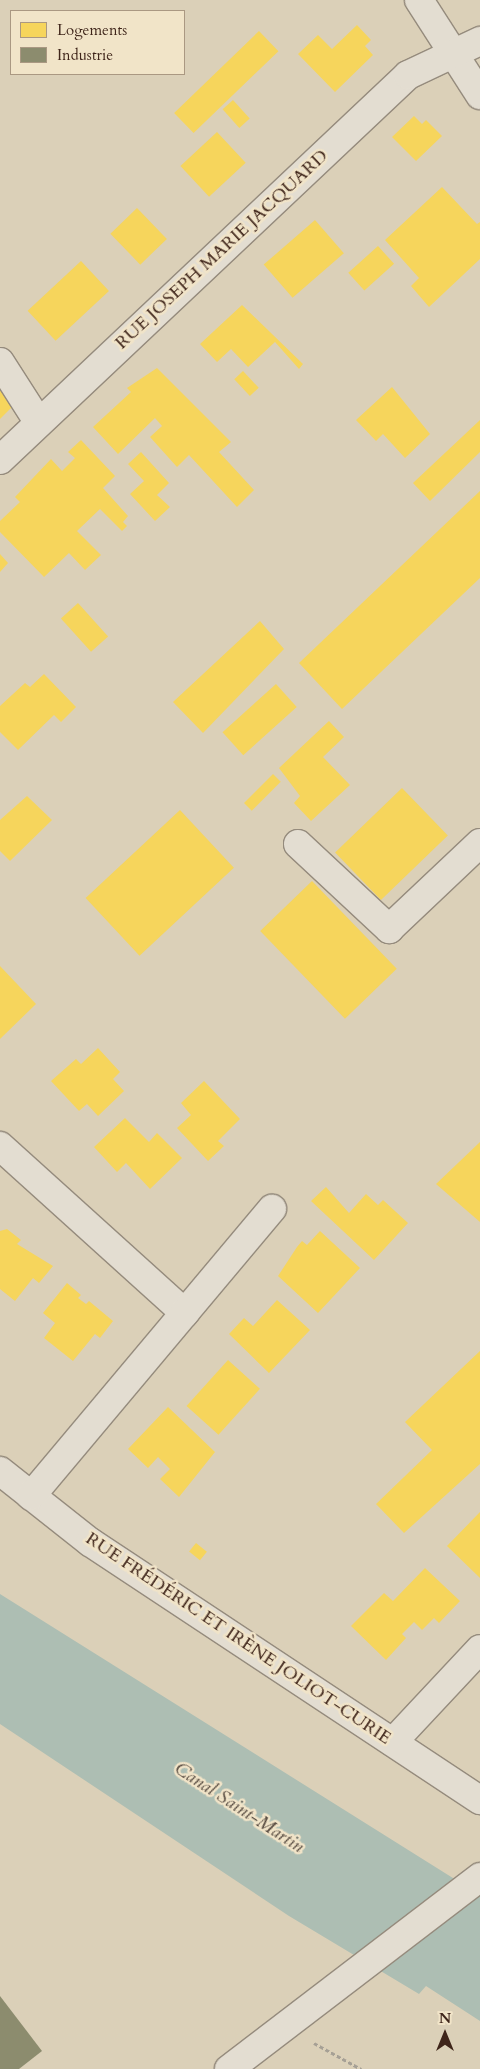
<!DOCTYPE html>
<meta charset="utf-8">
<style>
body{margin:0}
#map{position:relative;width:480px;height:2069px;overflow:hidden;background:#dbd0b8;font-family:Cardo,serif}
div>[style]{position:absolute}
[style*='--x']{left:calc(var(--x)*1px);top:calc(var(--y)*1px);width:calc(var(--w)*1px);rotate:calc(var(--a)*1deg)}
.water>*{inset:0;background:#adbeb3}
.homes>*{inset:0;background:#f6d55c;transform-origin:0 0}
.industry>*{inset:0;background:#8c8c6e}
.path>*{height:3px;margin-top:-1.5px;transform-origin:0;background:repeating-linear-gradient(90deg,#a6a095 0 4px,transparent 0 6.5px)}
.roads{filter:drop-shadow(1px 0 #958b7d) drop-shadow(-1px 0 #958b7d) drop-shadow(0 1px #958b7d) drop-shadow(0 -1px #958b7d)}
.minor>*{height:28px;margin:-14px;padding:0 14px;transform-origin:14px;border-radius:14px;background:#e3ddd1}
span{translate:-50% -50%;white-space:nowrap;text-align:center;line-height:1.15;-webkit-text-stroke:5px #f1e4c8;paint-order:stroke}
.street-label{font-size:18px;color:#3f251a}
.water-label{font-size:19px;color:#564a40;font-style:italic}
.legend{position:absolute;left:10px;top:10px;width:175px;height:65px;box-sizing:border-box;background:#f1e4c8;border:1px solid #aa9882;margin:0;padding:6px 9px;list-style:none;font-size:15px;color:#3f251a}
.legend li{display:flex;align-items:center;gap:10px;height:25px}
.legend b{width:25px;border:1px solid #aa9882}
.north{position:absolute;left:420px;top:2009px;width:50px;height:50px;-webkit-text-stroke:4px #f1e4c8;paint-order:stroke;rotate:0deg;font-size:14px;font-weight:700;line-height:20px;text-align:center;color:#3f251a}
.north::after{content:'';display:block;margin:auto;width:18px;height:22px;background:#3f251a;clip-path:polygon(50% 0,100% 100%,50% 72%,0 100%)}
</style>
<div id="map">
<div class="water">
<i style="clip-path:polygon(0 1594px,480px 1895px,480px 2021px,426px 1986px,419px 1994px,289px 1916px,0 1724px)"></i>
</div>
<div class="homes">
<i style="clip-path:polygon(357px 25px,371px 40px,365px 46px,373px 55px,335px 92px,298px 54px,318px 35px,332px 49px)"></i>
<i style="left:259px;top:31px;width:28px;height:118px;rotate:46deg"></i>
<i style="left:233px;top:100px;width:25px;height:14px;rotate:48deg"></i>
<i style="clip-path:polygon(414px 116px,422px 124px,426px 120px,442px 136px,416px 161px,392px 137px)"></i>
<i style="left:217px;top:132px;width:42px;height:50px;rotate:47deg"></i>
<i style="clip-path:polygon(442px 187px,477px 224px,480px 222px,480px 259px,429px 307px,411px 286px,419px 278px,385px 240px)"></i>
<i style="left:137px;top:208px;width:43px;height:37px;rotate:46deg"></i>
<i style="left:315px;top:220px;width:44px;height:68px;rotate:49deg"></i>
<i style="left:378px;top:246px;width:24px;height:40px;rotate:48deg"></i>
<i style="left:81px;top:261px;width:41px;height:73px;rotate:47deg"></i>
<i style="clip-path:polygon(242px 305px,303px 364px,299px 369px,275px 342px,248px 367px,231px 349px,217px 362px,200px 344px)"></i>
<i style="clip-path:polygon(157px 368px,231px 442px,219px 452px,254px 490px,237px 507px,189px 455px,177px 467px,150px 437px,162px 426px,155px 418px,118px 454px,93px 427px,131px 392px,127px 388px)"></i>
<i style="left:243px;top:371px;width:23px;height:12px;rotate:47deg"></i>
<i style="clip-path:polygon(0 383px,14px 405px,0 419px)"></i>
<i style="clip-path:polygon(392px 387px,430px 434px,405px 458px,383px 434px,376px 441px,356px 420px)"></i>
<i style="clip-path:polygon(480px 420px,480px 452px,430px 501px,413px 483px)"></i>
<i style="clip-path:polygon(81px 440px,115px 476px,103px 488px,128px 516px,123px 522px,127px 526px,122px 531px,100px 509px,77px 531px,101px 555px,85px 570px,69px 553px,44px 577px,0 532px,0 521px,20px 502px,15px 497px,51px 459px,62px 471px,75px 458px,68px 452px)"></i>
<i style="clip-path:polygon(141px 452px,169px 483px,157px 495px,170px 507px,155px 521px,130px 494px,144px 481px,128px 464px)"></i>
<i style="clip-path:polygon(480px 491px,480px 578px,342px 709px,299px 663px)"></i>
<i style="clip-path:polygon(0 554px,8px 563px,0 572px)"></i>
<i style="left:78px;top:603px;width:45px;height:23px;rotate:48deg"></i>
<i style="clip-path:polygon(260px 621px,284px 649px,203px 733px,173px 702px)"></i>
<i style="clip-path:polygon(44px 674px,76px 707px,61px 722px,54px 715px,18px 750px,0 732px,0 706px,25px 683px,30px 687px)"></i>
<i style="left:276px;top:684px;width:31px;height:72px;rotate:48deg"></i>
<i style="clip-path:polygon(329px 721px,344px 737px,323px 757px,350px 785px,311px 821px,294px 803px,300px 796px,279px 768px)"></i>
<i style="left:273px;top:774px;width:11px;height:41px;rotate:45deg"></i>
<i style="left:402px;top:788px;width:66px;height:93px;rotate:46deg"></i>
<i style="clip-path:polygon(27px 796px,52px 820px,10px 861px,0 851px,0 820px)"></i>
<i style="left:180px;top:810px;width:79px;height:129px;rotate:47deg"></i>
<i style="left:312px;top:881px;width:122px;height:72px;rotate:46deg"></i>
<i style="clip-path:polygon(0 966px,36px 1004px,0 1039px)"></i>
<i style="clip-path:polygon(98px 1048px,120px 1072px,113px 1079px,124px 1091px,98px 1116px,87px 1104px,79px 1111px,51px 1081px,76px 1059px,81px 1064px)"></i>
<i style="clip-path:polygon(204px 1081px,240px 1119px,218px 1141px,224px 1146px,208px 1161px,177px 1128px,191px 1115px,181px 1103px)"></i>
<i style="clip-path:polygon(125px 1118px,149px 1142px,157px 1133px,182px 1158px,150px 1189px,126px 1163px,117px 1172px,94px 1147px)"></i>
<i style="clip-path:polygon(480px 1142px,480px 1222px,436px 1184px)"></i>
<i style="clip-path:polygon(326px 1187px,349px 1213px,366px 1194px,378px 1205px,383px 1200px,408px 1223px,374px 1260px,311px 1201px)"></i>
<i style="clip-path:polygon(7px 1229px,21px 1240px,17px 1244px,53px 1266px,39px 1283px,33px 1278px,15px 1301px,0 1289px,0 1231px)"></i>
<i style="clip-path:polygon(320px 1231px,360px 1268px,318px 1313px,278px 1276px,297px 1247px,302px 1241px,307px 1245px)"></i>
<i style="clip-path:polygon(67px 1283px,81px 1295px,78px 1298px,86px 1304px,89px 1301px,113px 1321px,100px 1338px,95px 1334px,73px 1361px,44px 1338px,55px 1323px,43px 1313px)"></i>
<i style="clip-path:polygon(277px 1300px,310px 1330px,269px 1373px,229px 1334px,244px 1318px,253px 1326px)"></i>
<i style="clip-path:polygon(480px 1351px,480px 1464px,404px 1533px,376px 1504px,432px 1450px,405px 1422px)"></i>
<i style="left:228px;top:1360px;width:43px;height:62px;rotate:42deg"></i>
<i style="clip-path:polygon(168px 1407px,215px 1452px,179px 1497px,160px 1479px,170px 1469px,158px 1457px,148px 1468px,128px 1449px)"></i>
<i style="clip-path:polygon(480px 1512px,480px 1578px,447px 1546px)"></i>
<i style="left:196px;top:1543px;width:14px;height:11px;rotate:39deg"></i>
<i style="clip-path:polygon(425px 1568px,460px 1601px,439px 1623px,434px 1618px,422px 1630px,414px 1622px,402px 1634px,406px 1638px,386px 1660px,351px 1626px,384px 1593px,393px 1601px)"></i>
</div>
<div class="industry">
<i style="clip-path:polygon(0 1996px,42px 2051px,19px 2069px,0 2069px)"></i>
</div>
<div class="path">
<i style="--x:314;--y:2043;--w:54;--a:29"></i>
</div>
<div class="roads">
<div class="minor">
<i style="--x:419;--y:0;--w:113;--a:57.3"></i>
<i style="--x:0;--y:362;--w:72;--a:57.4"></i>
<i style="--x:0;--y:460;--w:561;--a:-43.34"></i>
<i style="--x:408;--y:75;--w:80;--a:-25.3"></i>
<i style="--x:298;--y:844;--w:125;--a:43"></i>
<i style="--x:389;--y:929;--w:125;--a:-43.4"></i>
<i style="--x:0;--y:1146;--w:249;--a:42.1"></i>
<i style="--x:0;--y:1471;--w:115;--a:38.3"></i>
<i style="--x:90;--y:1542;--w:468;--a:33.5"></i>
<i style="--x:31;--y:1496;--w:375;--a:-50"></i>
<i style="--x:393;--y:1742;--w:127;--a:-46.9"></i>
<i style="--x:229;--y:2069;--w:316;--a:-37.4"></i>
</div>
</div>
<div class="street-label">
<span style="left:222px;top:250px;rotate:-43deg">RUE JOSEPH MARIE JACQUARD</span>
<span style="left:238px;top:1639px;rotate:34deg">RUE FRÉDÉRIC ET IRÈNE JOLIOT-CURIE</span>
</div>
<div class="water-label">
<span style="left:239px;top:1808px;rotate:33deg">Canal Saint-Martin</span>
</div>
<ul class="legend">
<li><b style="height:14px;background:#f6d55c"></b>Logements</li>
<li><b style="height:14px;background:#8c8c6e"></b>Industrie</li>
</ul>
<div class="north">N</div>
</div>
